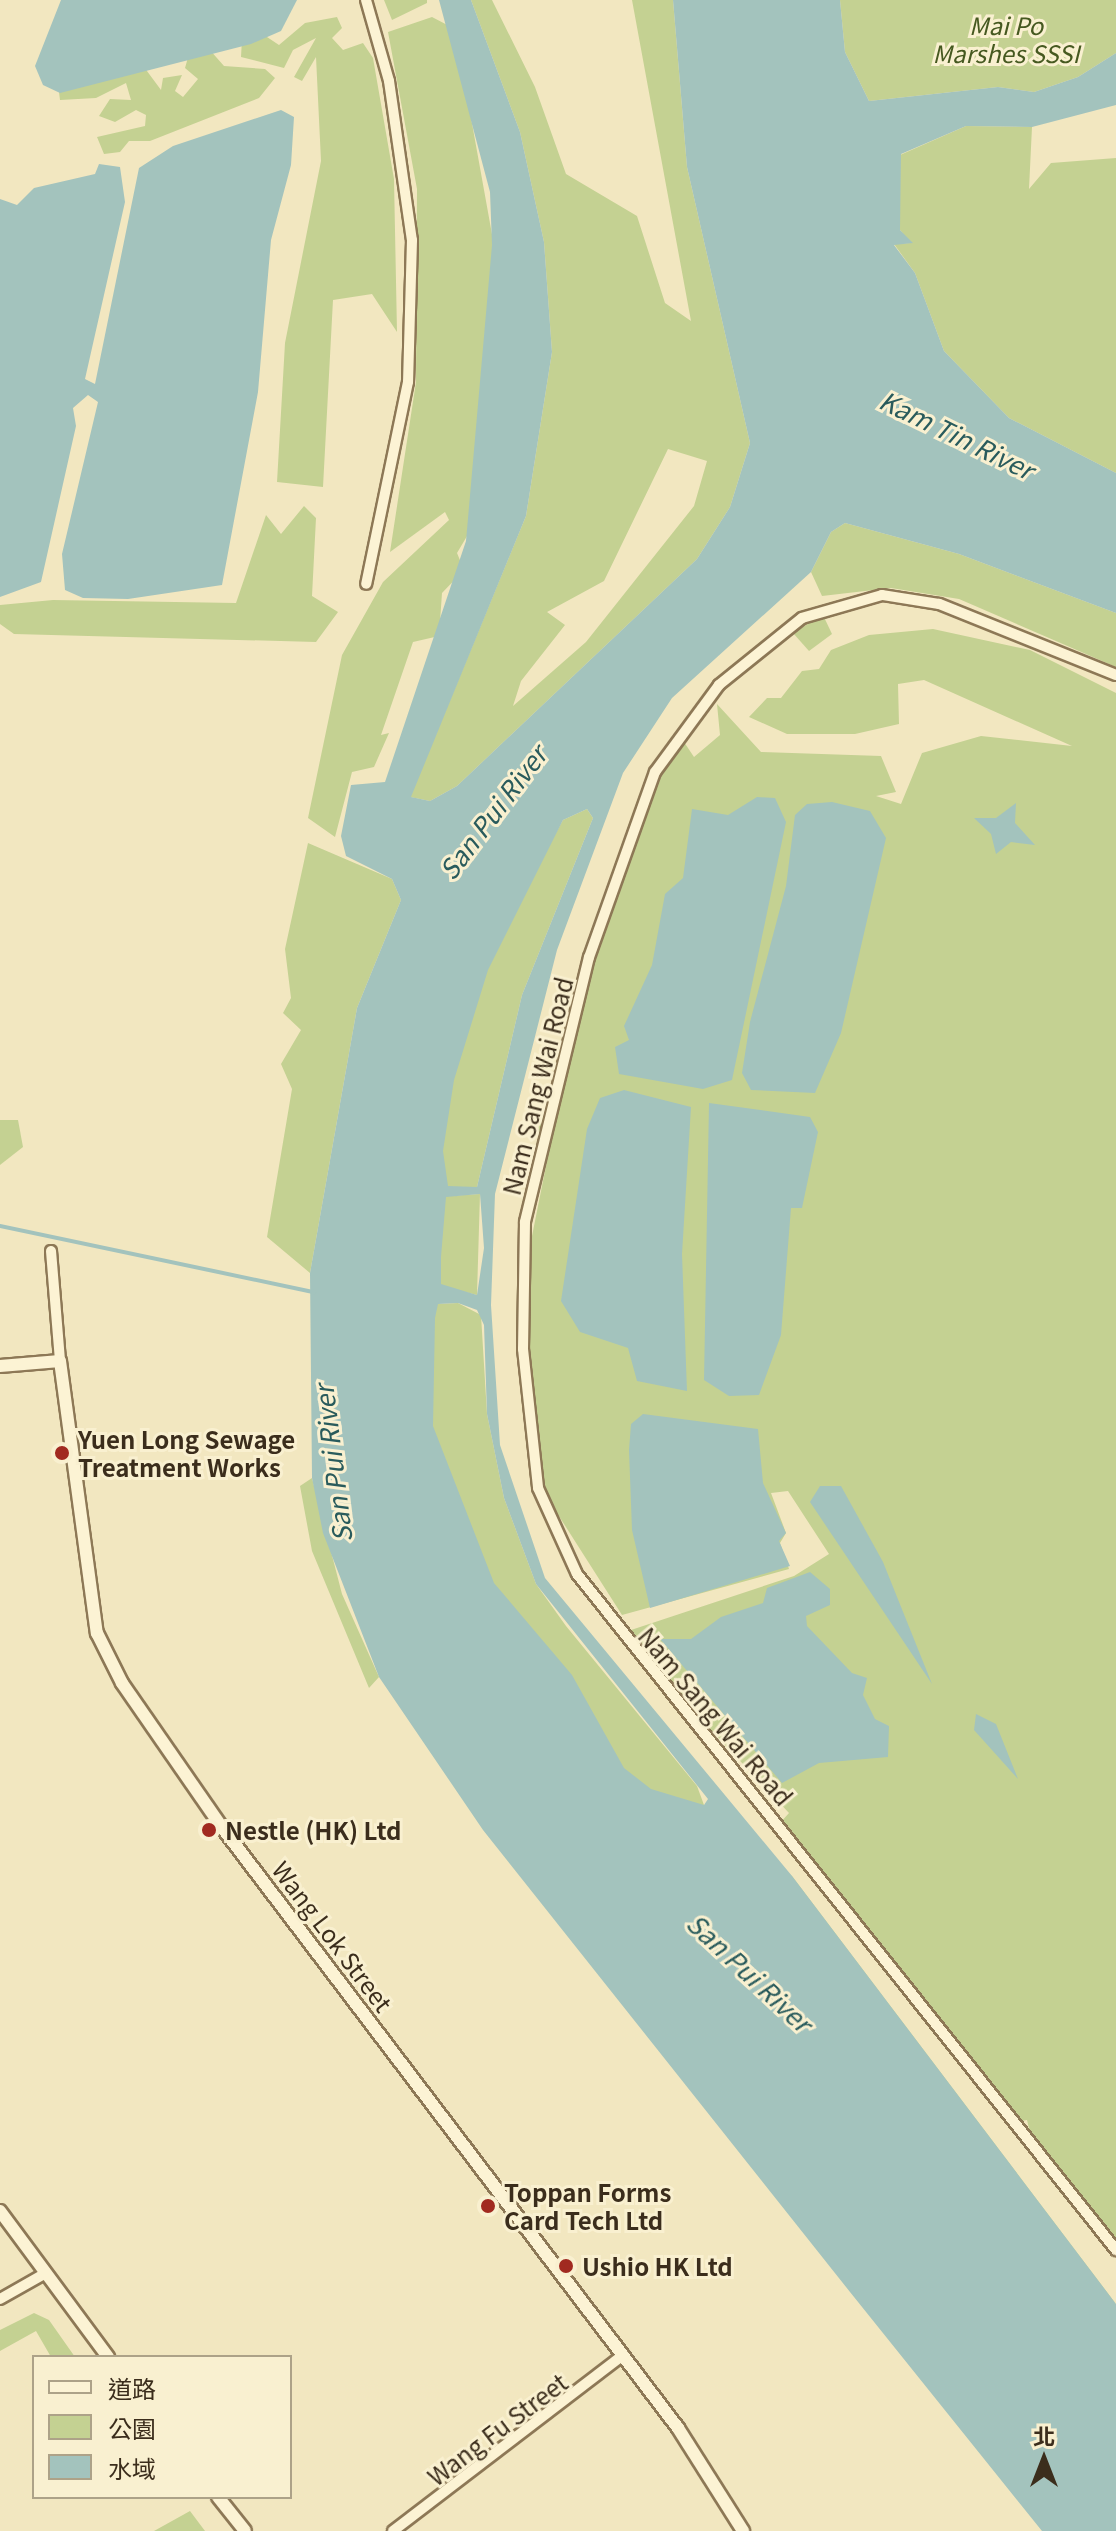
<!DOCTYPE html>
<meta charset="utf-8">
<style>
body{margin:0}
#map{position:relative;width:1116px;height:2531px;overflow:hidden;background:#f2e7c0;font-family:Georgia,"Noto Sans TC",serif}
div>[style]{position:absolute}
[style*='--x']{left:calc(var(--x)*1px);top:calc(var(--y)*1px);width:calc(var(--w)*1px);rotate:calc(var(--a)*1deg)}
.green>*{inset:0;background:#c4d192}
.water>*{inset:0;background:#a3c3bd}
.stream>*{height:4px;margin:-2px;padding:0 2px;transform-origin:2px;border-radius:2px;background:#a3c3bd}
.roads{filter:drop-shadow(2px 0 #8d7856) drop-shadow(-2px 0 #8d7856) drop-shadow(0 2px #8d7856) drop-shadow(0 -2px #8d7856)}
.minor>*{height:10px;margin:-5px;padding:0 5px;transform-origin:5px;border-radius:5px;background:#fcf3d4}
.tertiary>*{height:12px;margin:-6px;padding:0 6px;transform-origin:6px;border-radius:6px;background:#fcf3d4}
.dots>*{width:22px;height:22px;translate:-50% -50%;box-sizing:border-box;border:4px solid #f9f0d0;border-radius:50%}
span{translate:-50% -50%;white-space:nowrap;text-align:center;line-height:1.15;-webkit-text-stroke:6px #f9f0d0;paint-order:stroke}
.park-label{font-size:24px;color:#465920;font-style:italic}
.street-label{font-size:24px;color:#3b2d1c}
.poi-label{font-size:24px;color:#3b2d1c;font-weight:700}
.left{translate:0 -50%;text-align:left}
.water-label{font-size:26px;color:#295b5c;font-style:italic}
.legend{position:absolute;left:32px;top:2355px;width:260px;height:144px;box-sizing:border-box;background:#f9f0d0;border:2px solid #ada288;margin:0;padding:10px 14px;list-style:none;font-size:24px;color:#3b2d1c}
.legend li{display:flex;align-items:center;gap:16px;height:40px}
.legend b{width:40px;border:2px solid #ada288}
.north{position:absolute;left:1004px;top:2419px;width:80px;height:80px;-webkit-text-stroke:6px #f9f0d0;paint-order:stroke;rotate:0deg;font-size:22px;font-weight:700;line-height:32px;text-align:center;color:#3b2d1c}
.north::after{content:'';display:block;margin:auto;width:28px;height:36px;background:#3b2d1c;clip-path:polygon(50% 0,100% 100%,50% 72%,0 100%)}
</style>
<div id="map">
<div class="green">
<i style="clip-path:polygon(384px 0,427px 0,427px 3px,392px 20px)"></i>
<i style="clip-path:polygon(evenodd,471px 0,492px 0,535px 87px,566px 174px,637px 216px,665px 303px,691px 321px,632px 0,673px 0,687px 167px,750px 443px,730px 507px,697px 559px,457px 786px,430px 801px,410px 797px,526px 516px,552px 352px,544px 242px,520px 132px,471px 0,668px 449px,707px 461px,694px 506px,586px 642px,513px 706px,521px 681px,565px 625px,547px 612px,604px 581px,668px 449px)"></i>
<i style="clip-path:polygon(840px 0,1116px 0,1116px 53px,1078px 77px,1034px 92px,998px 87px,869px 101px,845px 52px)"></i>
<i style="clip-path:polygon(337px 17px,342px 28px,332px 38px,343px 50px,363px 43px,373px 58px,394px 179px,397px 332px,372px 294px,333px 300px,323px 487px,277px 482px,285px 343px,321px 161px,316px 57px,302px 81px,294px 77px,316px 38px,293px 50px,284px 68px,241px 57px,242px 39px,258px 31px,279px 45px,305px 23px)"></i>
<i style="clip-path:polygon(432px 17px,455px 29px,497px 262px,476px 521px,457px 553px,464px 570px,442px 593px,439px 636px,413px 642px,381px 735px,389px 733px,374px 767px,352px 772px,335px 837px,308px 818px,342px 655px,383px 582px,449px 520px,445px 512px,390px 552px,416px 382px,417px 189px,388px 32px)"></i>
<i style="clip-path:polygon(209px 49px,224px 66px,265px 69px,275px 78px,259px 98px,150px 141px,129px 141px,120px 152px,104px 154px,97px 137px,145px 126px,146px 115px,136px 110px,115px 122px,99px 116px,110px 99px,131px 100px,126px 83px,96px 98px,60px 100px,58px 84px,144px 67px,161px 90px,163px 78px,182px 75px,175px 91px,183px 97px,198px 79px,185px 68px,189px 54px)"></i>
<i style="clip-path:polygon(966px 126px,1032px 127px,1029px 189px,1051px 163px,1116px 158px,1116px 473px,1009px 418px,944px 351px,915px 273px,894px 244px,911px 243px,900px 230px,900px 155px)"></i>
<i style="clip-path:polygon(304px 506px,316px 518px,312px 596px,338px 612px,316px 642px,14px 634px,0 624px,0 605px,53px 600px,236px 603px,266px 515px,281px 534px)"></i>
<i style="clip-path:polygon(845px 523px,959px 554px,1116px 613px,1116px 667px,959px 599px,891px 588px,822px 596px,811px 572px,831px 532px)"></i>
<i style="clip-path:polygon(823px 615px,832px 634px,809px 651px,793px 633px)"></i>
<i style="clip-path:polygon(933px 629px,1030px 650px,1116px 693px,1116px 2250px,1045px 2157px,1036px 2158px,1027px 2120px,1010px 2123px,780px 1823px,789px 1813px,633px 1647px,628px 1631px,794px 1576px,829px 1554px,788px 1491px,771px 1493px,786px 1533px,780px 1543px,789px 1569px,622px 1615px,550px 1502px,530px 1439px,524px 1276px,552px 1136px,537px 1132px,568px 1051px,585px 959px,658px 777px,684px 742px,694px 757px,720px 735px,717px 704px,761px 752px,881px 756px,896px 792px,876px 796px,901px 804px,922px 753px,981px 736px,1072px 746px,924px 680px,898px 684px,899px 724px,855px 734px,787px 734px,749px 717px,767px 698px,781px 698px,802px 671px,819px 669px,831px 650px,869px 635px)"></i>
<i style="clip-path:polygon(587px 809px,593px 818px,522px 995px,477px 1187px,448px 1187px,447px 1196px,480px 1194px,477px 1295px,461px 1291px,438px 1304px,458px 1303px,481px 1315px,487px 1414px,504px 1498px,536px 1584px,566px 1626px,697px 1786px,704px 1805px,792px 1876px,1116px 2304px,479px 1699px,383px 1298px,449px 1025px,563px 820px)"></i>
<i style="clip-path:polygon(308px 843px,392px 879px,401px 900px,357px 1008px,310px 1273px,267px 1237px,292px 1089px,281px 1064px,301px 1030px,283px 1013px,291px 998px,285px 949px)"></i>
<i style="clip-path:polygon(0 1120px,18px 1120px,23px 1147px,0 1165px)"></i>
<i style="clip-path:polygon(312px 1478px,342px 1594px,379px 1677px,369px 1688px,312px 1551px,300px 1486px)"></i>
<i style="clip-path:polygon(34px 2313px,49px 2320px,75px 2357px,51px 2357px,36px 2331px,0 2351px,0 2330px)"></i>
<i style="clip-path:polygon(190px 2511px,205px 2531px,154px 2531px)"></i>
</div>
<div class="water">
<i style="clip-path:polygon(61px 0,297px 0,281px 31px,251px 44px,60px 93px,43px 85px,35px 66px)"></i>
<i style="clip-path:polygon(evenodd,439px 0,471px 0,520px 132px,544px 242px,552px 352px,526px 516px,411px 797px,430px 801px,457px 786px,697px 559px,730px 507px,750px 443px,687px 167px,673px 0,840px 0,845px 52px,869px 101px,998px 87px,1034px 92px,1078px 77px,1116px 53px,1116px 105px,1032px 127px,966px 126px,901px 154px,900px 230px,913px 243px,894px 245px,915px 273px,944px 351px,1009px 418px,1116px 473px,1116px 613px,959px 554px,845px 523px,831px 532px,811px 572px,672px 698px,623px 773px,557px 950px,495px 1194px,491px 1305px,500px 1445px,545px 1578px,792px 1876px,1116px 2304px,1116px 2531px,1042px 2531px,850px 2292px,483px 1830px,379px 1677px,323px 1533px,312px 1478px,310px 1273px,357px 1008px,401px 900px,392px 879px,346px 856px,341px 836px,351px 785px,385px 782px,466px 541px,492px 245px,490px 192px,439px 0,587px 809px,593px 818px,522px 995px,477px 1187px,448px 1186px,443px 1151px,454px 1080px,488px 970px,563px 820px,587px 809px,439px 0,480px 1194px,484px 1248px,477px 1295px,441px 1284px,441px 1257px,446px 1197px,480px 1194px,439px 0,458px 1303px,477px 1310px,484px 1325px,487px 1414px,504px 1498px,536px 1584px,708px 1799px,704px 1805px,651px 1789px,624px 1768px,572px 1675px,494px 1583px,433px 1426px,435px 1318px,438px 1304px,458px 1303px)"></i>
<i style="clip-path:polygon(281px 110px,294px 117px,291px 165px,271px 240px,258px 392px,222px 585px,128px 599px,83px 598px,65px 590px,62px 554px,98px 402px,88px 395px,73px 408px,76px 426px,41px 582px,0 597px,0 199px,17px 205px,34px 188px,95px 174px,99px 164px,120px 167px,125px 202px,85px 379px,95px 384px,139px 168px,173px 146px)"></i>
<i style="clip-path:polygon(757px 797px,775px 798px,786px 822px,732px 1080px,703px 1089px,619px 1074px,615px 1047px,629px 1040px,624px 1026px,652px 965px,665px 894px,683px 878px,692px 809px,728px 815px)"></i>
<i style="clip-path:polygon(832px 802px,870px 811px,886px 838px,841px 1033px,815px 1093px,751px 1090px,742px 1073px,750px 1022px,786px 886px,795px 815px,807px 804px)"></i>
<i style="clip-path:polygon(1016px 803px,1015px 823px,1035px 845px,1011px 842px,996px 854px,991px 834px,974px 818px,996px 818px)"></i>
<i style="clip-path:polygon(624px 1090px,691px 1107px,682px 1254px,687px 1391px,637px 1381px,628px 1348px,580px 1332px,561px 1301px,587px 1129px,600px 1098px)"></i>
<i style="clip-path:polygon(709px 1103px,810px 1117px,818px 1132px,802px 1208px,791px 1208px,781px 1335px,759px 1395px,729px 1396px,704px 1380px)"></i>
<i style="clip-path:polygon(643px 1414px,758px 1429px,763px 1483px,786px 1533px,779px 1541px,790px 1566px,650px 1608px,632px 1530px,629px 1450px,631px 1424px)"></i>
<i style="clip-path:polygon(820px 1486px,841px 1486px,883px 1562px,932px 1684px,810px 1502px)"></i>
<i style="clip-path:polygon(810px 1572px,830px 1589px,830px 1605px,806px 1616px,807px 1626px,852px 1673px,867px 1678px,863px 1695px,875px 1719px,889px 1726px,888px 1757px,819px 1763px,782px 1783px,660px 1639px,691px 1639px,721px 1617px,763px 1603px,767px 1588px)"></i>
<i style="clip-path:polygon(976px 1714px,996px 1724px,1018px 1779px,974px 1730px)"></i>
</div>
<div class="stream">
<i style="--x:0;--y:1226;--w:321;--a:11.9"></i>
</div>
<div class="roads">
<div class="minor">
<i style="--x:366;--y:0;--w:84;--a:74.1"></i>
<i style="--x:389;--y:81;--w:161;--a:81.8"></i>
<i style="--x:412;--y:240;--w:142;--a:91.6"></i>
<i style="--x:408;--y:382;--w:206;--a:101.7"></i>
<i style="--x:1116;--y:675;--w:191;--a:-158.1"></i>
<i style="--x:939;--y:604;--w:58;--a:-171"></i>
<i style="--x:882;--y:595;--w:83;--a:164"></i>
<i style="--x:802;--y:618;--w:107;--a:141.1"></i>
<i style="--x:719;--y:685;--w:108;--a:126.3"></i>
<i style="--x:655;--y:772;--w:196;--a:109.6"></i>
<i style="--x:589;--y:957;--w:273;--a:103.6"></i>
<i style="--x:525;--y:1222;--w:127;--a:90.9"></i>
<i style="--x:523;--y:1349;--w:140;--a:83.8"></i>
<i style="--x:538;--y:1488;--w:94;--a:65.6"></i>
<i style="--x:577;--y:1574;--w:865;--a:51.43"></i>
<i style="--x:51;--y:1251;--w:110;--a:85.3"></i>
<i style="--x:0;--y:2299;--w:53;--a:-29.5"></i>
<i style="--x:393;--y:2531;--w:290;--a:-37.4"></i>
</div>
<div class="tertiary">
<i style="--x:0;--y:1366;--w:60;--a:-4.8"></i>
<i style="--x:60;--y:1361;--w:275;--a:82.3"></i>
<i style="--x:97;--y:1633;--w:56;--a:63.4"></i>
<i style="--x:122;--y:1683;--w:174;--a:55.3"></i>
<i style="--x:221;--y:1826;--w:756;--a:52.8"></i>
<i style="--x:678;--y:2428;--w:122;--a:57.7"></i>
<i style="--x:0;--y:2211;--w:182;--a:53.5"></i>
<i style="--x:218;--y:2497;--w:43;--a:51.5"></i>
</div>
</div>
<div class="dots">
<i style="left:62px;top:1453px;background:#a12a20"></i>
<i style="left:209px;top:1830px;background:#a12a20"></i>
<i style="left:488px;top:2206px;background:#a12a20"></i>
<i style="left:566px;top:2266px;background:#a12a20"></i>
</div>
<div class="park-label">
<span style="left:1006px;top:39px">Mai Po<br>Marshes SSSI</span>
</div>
<div class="street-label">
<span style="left:537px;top:1086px;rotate:-76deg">Nam Sang Wai Road</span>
<span style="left:716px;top:1716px;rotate:50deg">Nam Sang Wai Road</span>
<span style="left:333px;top:1936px;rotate:53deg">Wang Lok Street</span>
<span style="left:497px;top:2429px;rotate:-37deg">Wang Fu Street</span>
</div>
<div class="poi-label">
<span class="left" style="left:78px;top:1453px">Yuen Long Sewage<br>Treatment Works</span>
<span class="left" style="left:225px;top:1830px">Nestle (HK) Ltd</span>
<span class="left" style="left:504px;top:2206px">Toppan Forms<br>Card Tech Ltd</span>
<span class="left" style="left:582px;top:2266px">Ushio HK Ltd</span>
</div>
<div class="water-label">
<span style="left:957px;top:434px;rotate:26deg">Kam Tin River</span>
<span style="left:492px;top:812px;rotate:-53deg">San Pui River</span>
<span style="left:332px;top:1464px;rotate:-97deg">San Pui River</span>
<span style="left:750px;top:1972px;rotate:43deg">San Pui River</span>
</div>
<ul class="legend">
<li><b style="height:10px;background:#fcf3d4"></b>道路</li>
<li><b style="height:22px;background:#c4d192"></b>公園</li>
<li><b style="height:22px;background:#a3c3bd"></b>水域</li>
</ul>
<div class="north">北</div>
</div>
